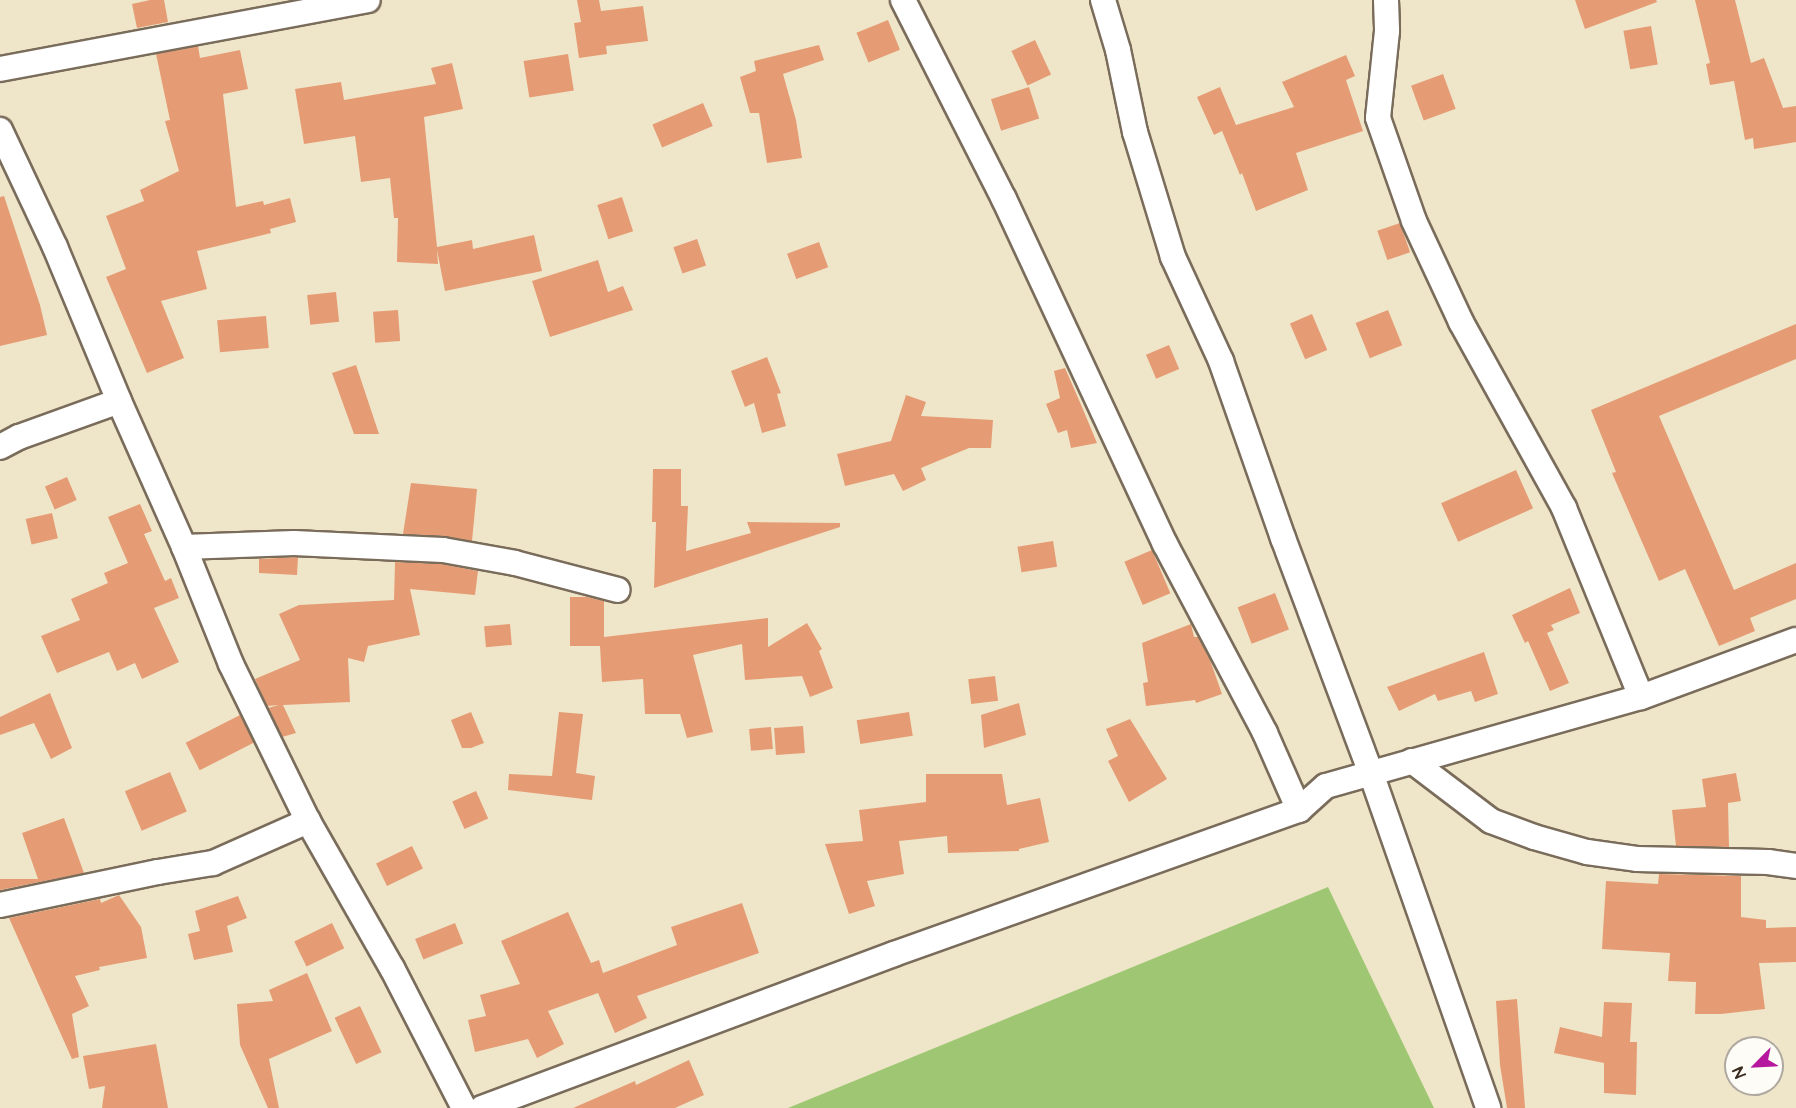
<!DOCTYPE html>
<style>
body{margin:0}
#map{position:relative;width:1796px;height:1108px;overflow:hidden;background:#efe6ca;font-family:"Architects Daughter",sans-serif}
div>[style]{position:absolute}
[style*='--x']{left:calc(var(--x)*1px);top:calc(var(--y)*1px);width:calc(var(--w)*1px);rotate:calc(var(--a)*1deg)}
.green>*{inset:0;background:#9fc773}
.building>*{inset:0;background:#e59c74;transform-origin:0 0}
.roads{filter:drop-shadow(2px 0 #7a6c5a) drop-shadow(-2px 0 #7a6c5a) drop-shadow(0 2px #7a6c5a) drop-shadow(0 -2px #7a6c5a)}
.minor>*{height:24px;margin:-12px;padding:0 12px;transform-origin:12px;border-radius:12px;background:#fff}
span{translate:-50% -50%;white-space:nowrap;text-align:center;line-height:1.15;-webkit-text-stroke:6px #fdfcf7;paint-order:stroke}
.north{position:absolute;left:1724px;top:1036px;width:60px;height:60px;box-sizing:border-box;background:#fdfcf7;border:2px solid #afa8a0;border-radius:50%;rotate:246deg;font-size:16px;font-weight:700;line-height:24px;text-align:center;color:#3b2a1e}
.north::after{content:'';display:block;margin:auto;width:21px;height:27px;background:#b5179e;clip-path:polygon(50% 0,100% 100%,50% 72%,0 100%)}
</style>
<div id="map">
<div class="green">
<i style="clip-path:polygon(1328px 887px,1434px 1108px,788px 1108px)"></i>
</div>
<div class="building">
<i style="clip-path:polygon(150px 0,164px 0,168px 22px,137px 28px,132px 4px)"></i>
<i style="clip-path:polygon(577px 0,599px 0,601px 11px,643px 6px,648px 41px,606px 46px,607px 54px,579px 58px,574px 23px,581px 22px)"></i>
<i style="clip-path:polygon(1575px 0,1656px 0,1657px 2px,1585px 29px)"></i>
<i style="clip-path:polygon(1695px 0,1735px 0,1751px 63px,1764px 58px,1783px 108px,1796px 106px,1796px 142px,1754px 149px,1753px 138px,1745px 140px,1734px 81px,1710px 85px,1706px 64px,1710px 63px)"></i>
<i style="left:888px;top:20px;width:32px;height:34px;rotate:68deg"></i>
<i style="left:1651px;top:26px;width:39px;height:28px;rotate:80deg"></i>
<i style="left:1035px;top:40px;width:38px;height:26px;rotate:65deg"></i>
<i style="clip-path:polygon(819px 45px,824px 60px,783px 74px,796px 120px,802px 158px,767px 163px,759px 113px,750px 113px,740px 77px,756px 71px,754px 61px)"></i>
<i style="clip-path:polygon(198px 46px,200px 58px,240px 50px,248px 89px,223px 94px,236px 207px,263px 201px,264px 205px,290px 198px,296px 222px,270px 229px,271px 233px,197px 251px,207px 289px,161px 301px,184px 358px,147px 373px,106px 277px,126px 269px,106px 216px,144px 201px,140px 190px,179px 171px,165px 121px,170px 120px,156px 54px)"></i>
<i style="left:568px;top:54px;width:37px;height:45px;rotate:81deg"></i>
<i style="clip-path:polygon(1346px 55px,1355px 76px,1346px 80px,1363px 131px,1296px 153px,1308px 190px,1256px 211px,1242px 173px,1240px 175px,1222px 131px,1214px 135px,1197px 97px,1220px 87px,1236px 125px,1294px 107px,1282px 82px)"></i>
<i style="clip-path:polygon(452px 63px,463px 109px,424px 117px,437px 247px,472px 240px,473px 249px,534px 235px,542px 271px,445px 291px,437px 250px,438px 264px,397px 262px,398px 218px,394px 218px,390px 178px,361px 182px,355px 136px,304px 144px,295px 89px,341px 82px,344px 100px,436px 84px,431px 68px)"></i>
<i style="left:1443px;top:74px;width:37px;height:34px;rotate:70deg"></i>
<i style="left:1029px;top:87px;width:33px;height:40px;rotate:72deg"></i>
<i style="left:703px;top:103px;width:25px;height:55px;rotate:67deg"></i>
<i style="clip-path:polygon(4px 196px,40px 305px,47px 335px,0 346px,0 197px)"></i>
<i style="left:622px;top:197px;width:36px;height:26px;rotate:72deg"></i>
<i style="left:1400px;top:223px;width:31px;height:24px;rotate:71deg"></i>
<i style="left:697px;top:239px;width:28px;height:25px;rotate:71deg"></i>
<i style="left:819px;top:242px;width:27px;height:34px;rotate:70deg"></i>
<i style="clip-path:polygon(598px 260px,608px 292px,623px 286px,633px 310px,550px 337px,532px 281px)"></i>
<i style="left:336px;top:292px;width:30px;height:29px;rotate:84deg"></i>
<i style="left:398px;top:310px;width:31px;height:25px;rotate:86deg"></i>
<i style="left:1388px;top:310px;width:38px;height:35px;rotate:68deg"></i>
<i style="left:1312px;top:314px;width:39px;height:24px;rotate:67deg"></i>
<i style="left:266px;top:316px;width:32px;height:49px;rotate:85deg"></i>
<i style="clip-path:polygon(1796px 324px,1796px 359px,1659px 416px,1734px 590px,1796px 563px,1796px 599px,1750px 618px,1755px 631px,1719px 646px,1685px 569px,1659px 581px,1612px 473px,1616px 472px,1591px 410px)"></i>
<i style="left:1169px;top:345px;width:26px;height:25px;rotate:67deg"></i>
<i style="clip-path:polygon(767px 357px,781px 393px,777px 394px,786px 426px,762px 433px,754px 403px,745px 407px,731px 371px)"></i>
<i style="clip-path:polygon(356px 365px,379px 434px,354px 434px,332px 373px)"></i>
<i style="clip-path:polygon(1065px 368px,1082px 407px,1097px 443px,1071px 448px,1067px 430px,1058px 433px,1046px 404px,1060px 398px,1054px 371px)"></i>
<i style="clip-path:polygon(906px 395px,926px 402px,921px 416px,993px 420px,991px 448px,969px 448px,921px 468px,926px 480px,903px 491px,894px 474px,845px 486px,837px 454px,891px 441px)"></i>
<i style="clip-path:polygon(653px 469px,681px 469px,681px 506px,688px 506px,686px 551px,751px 533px,747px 522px,840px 523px,840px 527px,654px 588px,656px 522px,652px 522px)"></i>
<i style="left:1516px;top:470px;width:42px;height:82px;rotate:66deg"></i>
<i style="left:67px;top:477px;width:25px;height:24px;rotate:67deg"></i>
<i style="clip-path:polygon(411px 483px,477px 489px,472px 541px,444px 536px,403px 534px)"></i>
<i style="clip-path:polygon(140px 504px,152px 531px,144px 534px,165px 581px,171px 578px,179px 598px,154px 608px,179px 662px,142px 679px,135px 663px,117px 671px,109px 652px,57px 673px,41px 636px,80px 620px,71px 599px,108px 583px,104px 573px,128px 563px,108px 517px)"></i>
<i style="left:52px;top:513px;width:26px;height:27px;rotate:77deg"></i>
<i style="left:1053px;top:541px;width:26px;height:36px;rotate:81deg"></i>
<i style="left:1152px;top:550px;width:47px;height:30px;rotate:67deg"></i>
<i style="clip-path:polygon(298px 557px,297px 575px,259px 573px,259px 559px)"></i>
<i style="clip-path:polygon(395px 562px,441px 564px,478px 571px,475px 595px,410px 589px,420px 635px,368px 646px,364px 662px,348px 658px,350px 702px,283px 705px,296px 733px,282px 737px,268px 708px,279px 705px,267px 706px,255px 679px,300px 660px,279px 614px,299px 605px,394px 600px)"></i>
<i style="clip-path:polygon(1570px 588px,1580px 613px,1551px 625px,1554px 630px,1547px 633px,1569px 683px,1550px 691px,1528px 641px,1525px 643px,1512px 615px)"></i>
<i style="left:1275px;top:593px;width:39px;height:40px;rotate:69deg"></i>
<i style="clip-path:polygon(570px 597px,587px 597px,604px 601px,604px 637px,768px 618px,768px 647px,807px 623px,822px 649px,819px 651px,833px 688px,810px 697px,802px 676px,745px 680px,742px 644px,693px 655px,713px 732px,687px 738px,680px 714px,645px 714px,643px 679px,602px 682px,600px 646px,570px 646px)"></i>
<i style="left:510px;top:624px;width:21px;height:26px;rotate:85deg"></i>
<i style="clip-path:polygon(1191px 624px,1194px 637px,1198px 637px,1210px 660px,1222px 694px,1196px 703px,1195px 700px,1146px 706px,1143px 683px,1148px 682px,1142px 643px)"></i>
<i style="clip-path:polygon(1484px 652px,1498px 694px,1475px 702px,1471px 691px,1438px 701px,1435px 694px,1399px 711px,1387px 687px)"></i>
<i style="left:995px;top:676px;width:25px;height:27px;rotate:83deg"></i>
<i style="clip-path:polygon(50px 693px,72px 748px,51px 759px,34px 723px,0 735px,0 717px)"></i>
<i style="clip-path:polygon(1019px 703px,1026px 735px,984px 748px,981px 715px)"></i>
<i style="clip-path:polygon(471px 712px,484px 743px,471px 748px,462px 748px,451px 720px)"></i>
<i style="clip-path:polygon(559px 712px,583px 714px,576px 773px,595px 776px,592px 800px,508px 790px,509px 774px,552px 776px)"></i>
<i style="left:909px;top:712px;width:24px;height:53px;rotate:81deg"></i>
<i style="left:240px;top:715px;width:31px;height:61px;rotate:63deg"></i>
<i style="clip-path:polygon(1130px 719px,1167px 779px,1129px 802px,1108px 761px,1118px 756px,1106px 729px)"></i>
<i style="left:803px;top:726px;width:27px;height:29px;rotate:86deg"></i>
<i style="left:771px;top:727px;width:22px;height:22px;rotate:85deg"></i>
<i style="left:170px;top:772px;width:43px;height:49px;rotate:67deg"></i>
<i style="clip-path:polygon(1736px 773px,1741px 801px,1728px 803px,1729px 847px,1676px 846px,1672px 810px,1706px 807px,1702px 779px)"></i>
<i style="clip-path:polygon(926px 774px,1002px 774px,1007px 805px,1040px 798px,1049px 842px,1019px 849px,1019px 851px,948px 853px,947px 836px,899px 841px,904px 874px,867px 881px,875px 906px,849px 914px,825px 844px,863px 841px,859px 810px,926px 802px)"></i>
<i style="left:476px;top:791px;width:30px;height:26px;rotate:66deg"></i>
<i style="clip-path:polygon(64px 818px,84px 873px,0 890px,0 879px,38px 879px,22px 833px)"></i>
<i style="left:412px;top:846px;width:25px;height:40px;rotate:64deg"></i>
<i style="clip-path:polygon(1659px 874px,1741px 876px,1741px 917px,1766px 920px,1766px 928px,1796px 927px,1796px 962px,1759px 963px,1765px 1009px,1721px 1014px,1695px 1014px,1696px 982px,1668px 981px,1670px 953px,1602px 949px,1606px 881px,1658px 884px)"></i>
<i style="clip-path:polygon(119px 895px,141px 927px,147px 958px,99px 967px,100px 970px,75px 976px,89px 1006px,72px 1014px,79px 1057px,72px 1059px,9px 918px,100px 899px,101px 903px)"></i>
<i style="clip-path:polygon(238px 896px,247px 918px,227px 926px,233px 952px,194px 960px,188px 934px,200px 931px,195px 911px)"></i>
<i style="clip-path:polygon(742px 903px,759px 953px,637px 996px,647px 1018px,615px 1033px,598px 993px,548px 1011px,564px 1044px,537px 1058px,528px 1039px,475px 1052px,468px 1020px,486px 1016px,480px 995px,520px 984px,501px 941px,568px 912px,591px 963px,599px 960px,603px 973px,677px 945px,671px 927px)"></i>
<i style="left:332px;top:923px;width:28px;height:42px;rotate:64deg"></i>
<i style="left:455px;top:923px;width:22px;height:43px;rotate:68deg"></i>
<i style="clip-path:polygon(307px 973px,332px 1031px,269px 1059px,279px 1108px,268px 1108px,240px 1045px,237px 1004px,273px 1001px,269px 990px)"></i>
<i style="clip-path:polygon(1517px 999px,1525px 1108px,1507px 1108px,1500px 1065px,1496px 1001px)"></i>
<i style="clip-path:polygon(1604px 1002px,1632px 1003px,1630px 1042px,1637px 1042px,1636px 1095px,1604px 1093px,1604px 1063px,1554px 1053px,1560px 1027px,1602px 1037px)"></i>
<i style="left:360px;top:1006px;width:51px;height:28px;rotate:65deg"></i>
<i style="clip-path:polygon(156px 1044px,168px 1108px,102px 1108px,105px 1086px,89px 1089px,83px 1056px)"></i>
<i style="clip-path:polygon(689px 1060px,704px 1095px,675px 1108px,573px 1108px,635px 1081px,636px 1085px)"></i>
</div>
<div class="roads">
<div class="minor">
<i style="--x:903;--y:0;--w:223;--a:63.1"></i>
<i style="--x:1004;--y:199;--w:381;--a:65"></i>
<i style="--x:1165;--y:544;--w:214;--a:62.1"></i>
<i style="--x:1265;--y:733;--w:84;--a:66.2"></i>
<i style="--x:1103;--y:0;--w:52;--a:73.3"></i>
<i style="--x:1118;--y:50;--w:84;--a:78.3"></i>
<i style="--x:1135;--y:132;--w:131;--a:73.1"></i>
<i style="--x:1173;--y:257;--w:115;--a:65.2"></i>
<i style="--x:1221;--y:361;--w:188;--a:70.7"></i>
<i style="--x:1283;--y:538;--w:251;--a:69.5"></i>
<i style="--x:1371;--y:773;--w:355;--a:70.7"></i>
<i style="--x:1386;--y:0;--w:31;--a:88"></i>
<i style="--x:1387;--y:31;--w:87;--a:95.9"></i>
<i style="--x:1378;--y:118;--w:109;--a:70.7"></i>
<i style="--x:1414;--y:221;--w:111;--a:65"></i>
<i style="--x:1461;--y:322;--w:213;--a:61"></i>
<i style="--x:1564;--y:508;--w:204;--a:67.8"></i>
<i style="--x:0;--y:69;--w:374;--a:-10.6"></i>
<i style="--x:0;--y:130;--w:129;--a:64.8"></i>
<i style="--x:55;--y:247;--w:167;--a:67.4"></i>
<i style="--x:119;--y:401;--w:160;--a:66"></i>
<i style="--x:184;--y:547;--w:126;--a:68.1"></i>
<i style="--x:231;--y:664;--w:175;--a:63.9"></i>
<i style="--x:308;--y:821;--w:169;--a:60.3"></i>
<i style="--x:392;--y:968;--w:157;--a:62.8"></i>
<i style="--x:0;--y:447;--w:21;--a:-28"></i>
<i style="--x:19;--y:437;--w:106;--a:-19.8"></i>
<i style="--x:184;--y:547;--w:110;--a:-2.1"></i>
<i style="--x:294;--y:543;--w:149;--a:2.7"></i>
<i style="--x:443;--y:550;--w:73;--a:10.2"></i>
<i style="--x:515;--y:563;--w:106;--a:14.7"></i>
<i style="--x:1412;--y:761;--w:99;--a:37.2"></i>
<i style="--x:1491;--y:821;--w:46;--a:20.4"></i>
<i style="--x:1534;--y:837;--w:55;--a:15.8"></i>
<i style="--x:1587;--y:852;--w:50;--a:8"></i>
<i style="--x:1637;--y:859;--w:131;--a:1.3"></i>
<i style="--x:1768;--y:862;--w:28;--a:8"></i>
<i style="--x:0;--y:905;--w:161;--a:-11.8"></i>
<i style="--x:158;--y:872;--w:56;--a:-9.3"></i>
<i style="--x:213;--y:863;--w:104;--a:-23.9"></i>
<i style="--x:482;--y:1108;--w:440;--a:-20.5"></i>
<i style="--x:894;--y:954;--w:430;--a:-19.6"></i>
<i style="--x:1299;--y:810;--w:36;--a:-42"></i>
<i style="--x:1326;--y:786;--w:327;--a:-15.8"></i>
<i style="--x:1641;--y:697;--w:165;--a:-20.2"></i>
</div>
</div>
<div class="north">N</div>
</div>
